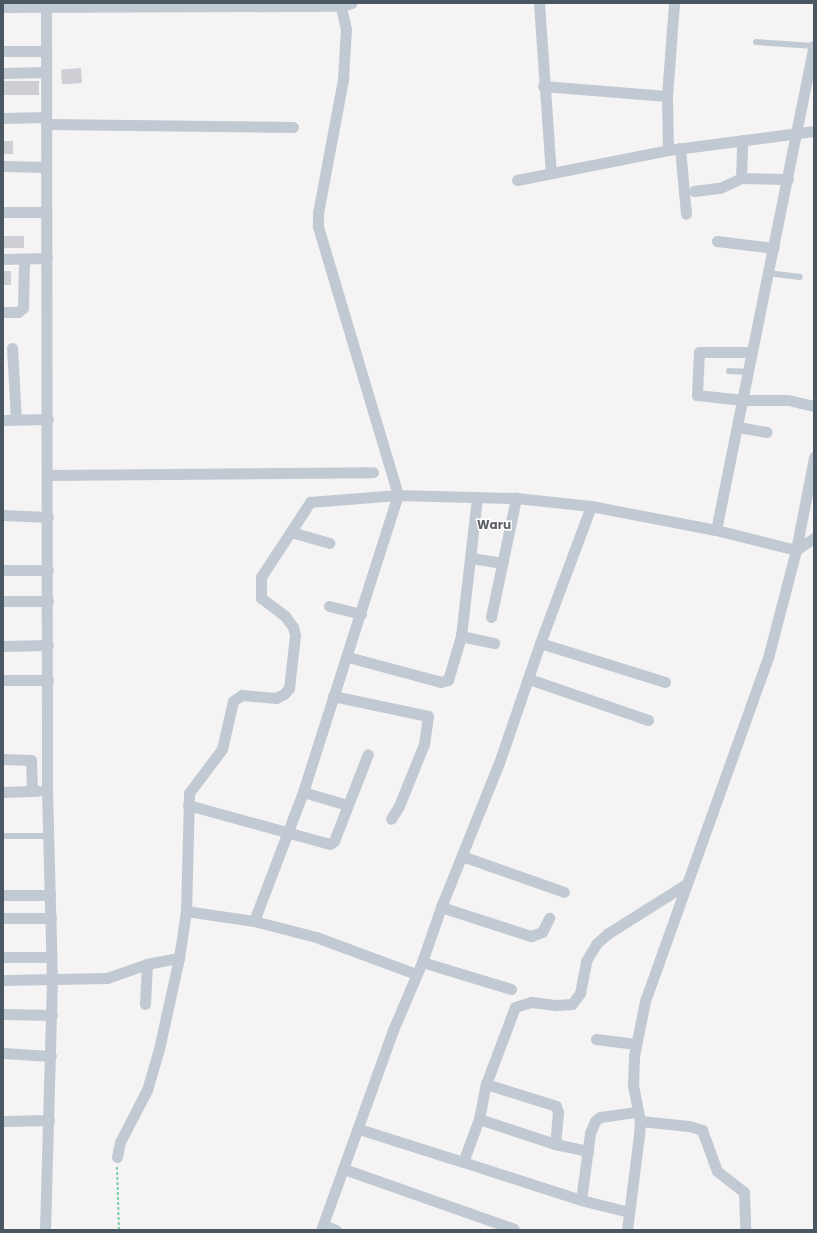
<!DOCTYPE html>
<style>
body{margin:0}
#map{position:relative;width:817px;height:1233px;overflow:hidden;background:#f5f3f3;font-family:Poppins,sans-serif}
div>[style]{position:absolute}
[style*='--x']{left:calc(var(--x)*1px);top:calc(var(--y)*1px);width:calc(var(--w)*1px);rotate:calc(var(--a)*1deg)}
.building>*{inset:0;background:#cdcfd5;transform-origin:0 0}
.path>*{height:2px;margin-top:-1px;transform-origin:0;background:repeating-linear-gradient(90deg,#7ad0a6 0 3px,transparent 0 5px)}
.lane>*{height:5.5px;margin:-2.75px;padding:0 2.75px;transform-origin:2.75px;border-radius:2.75px;background:#c1cad2}
.street>*{height:11px;margin:-5.5px;padding:0 5.5px;transform-origin:5.5px;border-radius:5.5px;background:#c1cad2}
span{translate:-50% -50%;white-space:nowrap;text-align:center;line-height:1.15;-webkit-text-stroke:3px #fff;paint-order:stroke}
.quarter-label{font-size:12px;color:#5f6368;font-weight:700}
.frame{position:absolute;inset:0;border:4px solid #4a5661;pointer-events:none}
</style>
<div id="map">
<div class="building">
<i style="left:81px;top:68px;width:15px;height:20px;rotate:86deg"></i>
<i style="left:3px;top:81px;width:36px;height:14px"></i>
<i style="left:3px;top:141px;width:10px;height:13px"></i>
<i style="left:3px;top:236px;width:21px;height:12px"></i>
<i style="left:3px;top:271px;width:8px;height:14px"></i>
</div>
<div class="path">
<i style="--x:117;--y:1167;--w:63;--a:88.2"></i>
</div>
<div class="lane">
<i style="--x:756;--y:42;--w:58;--a:3.9"></i>
<i style="--x:768;--y:273;--w:32;--a:7"></i>
<i style="--x:729;--y:371;--w:20;--a:3"></i>
<i style="--x:4;--y:836;--w:44;--a:0"></i>
</div>
<div class="street">
<i style="--x:539;--y:3;--w:170;--a:86"></i>
<i style="--x:3;--y:7;--w:339;--a:-0.2"></i>
<i style="--x:342;--y:6;--w:10;--a:-17"></i>
<i style="--x:3;--y:51;--w:43;--a:0"></i>
<i style="--x:3;--y:73;--w:43;--a:-1.3"></i>
<i style="--x:543;--y:86;--w:124;--a:4.6"></i>
<i style="--x:3;--y:118;--w:43;--a:-1.3"></i>
<i style="--x:46;--y:124;--w:247;--a:0.7"></i>
<i style="--x:680;--y:148;--w:66;--a:84.8"></i>
<i style="--x:668;--y:150;--w:54;--a:-91.1"></i>
<i style="--x:667;--y:96;--w:93;--a:-85.7"></i>
<i style="--x:3;--y:166;--w:43;--a:1.3"></i>
<i style="--x:741;--y:178;--w:38;--a:-88"></i>
<i style="--x:517;--y:180;--w:154;--a:-11.2"></i>
<i style="--x:668;--y:150;--w:147;--a:-7.4"></i>
<i style="--x:694;--y:191;--w:26;--a:-7"></i>
<i style="--x:720;--y:188;--w:23;--a:-25"></i>
<i style="--x:741;--y:178;--w:47;--a:1.2"></i>
<i style="--x:3;--y:212;--w:42;--a:0"></i>
<i style="--x:717;--y:241;--w:57;--a:7"></i>
<i style="--x:3;--y:259;--w:44;--a:-1.3"></i>
<i style="--x:3;--y:312;--w:15;--a:0"></i>
<i style="--x:18;--y:312;--w:6;--a:-39"></i>
<i style="--x:23;--y:308;--w:49;--a:-88.8"></i>
<i style="--x:12;--y:348;--w:71;--a:86.8"></i>
<i style="--x:752;--y:352;--w:53;--a:180"></i>
<i style="--x:699;--y:352;--w:43;--a:92.7"></i>
<i style="--x:697;--y:395;--w:46;--a:6.2"></i>
<i style="--x:743;--y:400;--w:45;--a:0"></i>
<i style="--x:788;--y:400;--w:27;--a:13"></i>
<i style="--x:3;--y:420;--w:45;--a:-1.3"></i>
<i style="--x:738;--y:427;--w:29;--a:10"></i>
<i style="--x:48;--y:475;--w:325;--a:-0.5"></i>
<i style="--x:591;--y:506;--w:146;--a:110.4"></i>
<i style="--x:540;--y:643;--w:131;--a:17.3"></i>
<i style="--x:3;--y:515;--w:45;--a:2.5"></i>
<i style="--x:291;--y:532;--w:40;--a:16"></i>
<i style="--x:796;--y:550;--w:95;--a:-79"></i>
<i style="--x:796;--y:550;--w:22;--a:-34"></i>
<i style="--x:471;--y:558;--w:32;--a:9"></i>
<i style="--x:3;--y:570;--w:45;--a:0"></i>
<i style="--x:3;--y:601;--w:45;--a:0"></i>
<i style="--x:329;--y:606;--w:33;--a:14"></i>
<i style="--x:491;--y:617;--w:122;--a:-78.1"></i>
<i style="--x:461;--y:636;--w:34;--a:12"></i>
<i style="--x:3;--y:646;--w:45;--a:-1.3"></i>
<i style="--x:348;--y:657;--w:96;--a:15"></i>
<i style="--x:441;--y:682;--w:7;--a:-16"></i>
<i style="--x:448;--y:680;--w:46;--a:-73.5"></i>
<i style="--x:461;--y:636;--w:140;--a:-83.4"></i>
<i style="--x:529;--y:679;--w:126;--a:19"></i>
<i style="--x:3;--y:680;--w:45;--a:0"></i>
<i style="--x:333;--y:696;--w:97;--a:11.9"></i>
<i style="--x:428;--y:716;--w:28;--a:98"></i>
<i style="--x:424;--y:744;--w:67;--a:112"></i>
<i style="--x:399;--y:806;--w:15;--a:122"></i>
<i style="--x:3;--y:759;--w:28;--a:2"></i>
<i style="--x:31;--y:760;--w:31;--a:88"></i>
<i style="--x:3;--y:792;--w:35;--a:-2"></i>
<i style="--x:303;--y:792;--w:46;--a:16.5"></i>
<i style="--x:188;--y:805;--w:147;--a:15.4"></i>
<i style="--x:330;--y:844;--w:5;--a:-37"></i>
<i style="--x:334;--y:841;--w:93;--a:-68.7"></i>
<i style="--x:462;--y:856;--w:108;--a:19.4"></i>
<i style="--x:3;--y:895;--w:47;--a:0"></i>
<i style="--x:441;--y:907;--w:95;--a:17.9"></i>
<i style="--x:531;--y:936;--w:12;--a:-20"></i>
<i style="--x:542;--y:932;--w:16;--a:-63"></i>
<i style="--x:186;--y:911;--w:69;--a:8.4"></i>
<i style="--x:254;--y:921;--w:64;--a:14.5"></i>
<i style="--x:316;--y:937;--w:107;--a:20.3"></i>
<i style="--x:3;--y:918;--w:48;--a:0"></i>
<i style="--x:254;--y:921;--w:138;--a:-69.2"></i>
<i style="--x:303;--y:792;--w:312;--a:-72.3"></i>
<i style="--x:398;--y:495;--w:281;--a:-106.6"></i>
<i style="--x:318;--y:226;--w:13;--a:-90"></i>
<i style="--x:318;--y:213;--w:136;--a:-79.4"></i>
<i style="--x:343;--y:79;--w:50;--a:-86.6"></i>
<i style="--x:346;--y:29;--w:27;--a:-103"></i>
<i style="--x:3;--y:957;--w:48;--a:0"></i>
<i style="--x:422;--y:962;--w:93;--a:16.9"></i>
<i style="--x:3;--y:980;--w:104;--a:-1.1"></i>
<i style="--x:107;--y:978;--w:42;--a:-19.3"></i>
<i style="--x:147;--y:964;--w:33;--a:-11"></i>
<i style="--x:179;--y:958;--w:48;--a:-81.5"></i>
<i style="--x:186;--y:911;--w:118;--a:-88.5"></i>
<i style="--x:189;--y:793;--w:55;--a:-53.1"></i>
<i style="--x:222;--y:749;--w:49;--a:-77.1"></i>
<i style="--x:233;--y:701;--w:11;--a:-34"></i>
<i style="--x:242;--y:695;--w:34;--a:5"></i>
<i style="--x:276;--y:698;--w:9;--a:-27"></i>
<i style="--x:284;--y:694;--w:8;--a:-50"></i>
<i style="--x:289;--y:688;--w:53;--a:-83.5"></i>
<i style="--x:295;--y:635;--w:8;--a:-104"></i>
<i style="--x:293;--y:627;--w:14;--a:-126"></i>
<i style="--x:285;--y:616;--w:30;--a:-143"></i>
<i style="--x:261;--y:598;--w:21;--a:-90"></i>
<i style="--x:261;--y:577;--w:90;--a:-56.8"></i>
<i style="--x:310;--y:502;--w:88;--a:-4.5"></i>
<i style="--x:398;--y:495;--w:118;--a:1.5"></i>
<i style="--x:516;--y:498;--w:75;--a:6.1"></i>
<i style="--x:591;--y:506;--w:127;--a:10.9"></i>
<i style="--x:145;--y:1004;--w:40;--a:-87.1"></i>
<i style="--x:3;--y:1014;--w:49;--a:1.2"></i>
<i style="--x:596;--y:1039;--w:40;--a:7.1"></i>
<i style="--x:3;--y:1053;--w:48;--a:3.6"></i>
<i style="--x:486;--y:1084;--w:73;--a:17.4"></i>
<i style="--x:556;--y:1106;--w:6;--a:72"></i>
<i style="--x:558;--y:1112;--w:32;--a:95"></i>
<i style="--x:479;--y:1119;--w:80;--a:18.2"></i>
<i style="--x:555;--y:1144;--w:34;--a:12"></i>
<i style="--x:3;--y:1121;--w:46;--a:-1.2"></i>
<i style="--x:640;--y:1121;--w:49;--a:5.8"></i>
<i style="--x:689;--y:1126;--w:14;--a:17"></i>
<i style="--x:702;--y:1130;--w:44;--a:69.9"></i>
<i style="--x:717;--y:1171;--w:34;--a:38"></i>
<i style="--x:744;--y:1192;--w:38;--a:88"></i>
<i style="--x:359;--y:1129;--w:109;--a:17.6"></i>
<i style="--x:117;--y:1157;--w:15;--a:-79"></i>
<i style="--x:120;--y:1142;--w:59;--a:-62.6"></i>
<i style="--x:147;--y:1090;--w:43;--a:-73.7"></i>
<i style="--x:159;--y:1049;--w:93;--a:-77.6"></i>
<i style="--x:344;--y:1169;--w:180;--a:19.4"></i>
<i style="--x:581;--y:1200;--w:68;--a:-82.3"></i>
<i style="--x:590;--y:1133;--w:13;--a:-67"></i>
<i style="--x:595;--y:1121;--w:6;--a:-39"></i>
<i style="--x:600;--y:1117;--w:37;--a:-8"></i>
<i style="--x:629;--y:1212;--w:49;--a:-166"></i>
<i style="--x:581;--y:1200;--w:124;--a:-162.1"></i>
<i style="--x:463;--y:1162;--w:46;--a:-69.6"></i>
<i style="--x:479;--y:1119;--w:36;--a:-79"></i>
<i style="--x:486;--y:1084;--w:82;--a:-69.4"></i>
<i style="--x:515;--y:1007;--w:17;--a:-17"></i>
<i style="--x:531;--y:1002;--w:26;--a:7"></i>
<i style="--x:557;--y:1005;--w:15;--a:-4"></i>
<i style="--x:572;--y:1004;--w:14;--a:-54"></i>
<i style="--x:580;--y:993;--w:33;--a:-79"></i>
<i style="--x:586;--y:961;--w:21;--a:-59"></i>
<i style="--x:597;--y:943;--w:13;--a:-42"></i>
<i style="--x:607;--y:934;--w:93;--a:-32.3"></i>
<i style="--x:323;--y:1225;--w:14;--a:21"></i>
<i style="--x:45;--y:1230;--w:249;--a:-88.4"></i>
<i style="--x:52;--y:981;--w:190;--a:-91.5"></i>
<i style="--x:47;--y:791;--w:788;--a:-90.07"></i>
<i style="--x:321;--y:1230;--w:213;--a:-70.2"></i>
<i style="--x:393;--y:1030;--w:74;--a:-66.9"></i>
<i style="--x:422;--y:962;--w:58;--a:-70.9"></i>
<i style="--x:441;--y:907;--w:155;--a:-68.1"></i>
<i style="--x:499;--y:763;--w:127;--a:-71.1"></i>
<i style="--x:627;--y:1230;--w:96;--a:-82.8"></i>
<i style="--x:639;--y:1135;--w:14;--a:-86"></i>
<i style="--x:640;--y:1121;--w:36;--a:-101"></i>
<i style="--x:633;--y:1086;--w:30;--a:-88"></i>
<i style="--x:634;--y:1056;--w:56;--a:-78.7"></i>
<i style="--x:645;--y:1001;--w:368;--a:-70.3"></i>
<i style="--x:769;--y:654;--w:107;--a:-75.4"></i>
<i style="--x:796;--y:550;--w:82;--a:-166"></i>
<i style="--x:716;--y:530;--w:494;--a:-78.6"></i>
</div>
<div class="quarter-label">
<span style="left:494px;top:525px">Waru</span>
</div>
<div class="frame"></div>
</div>
